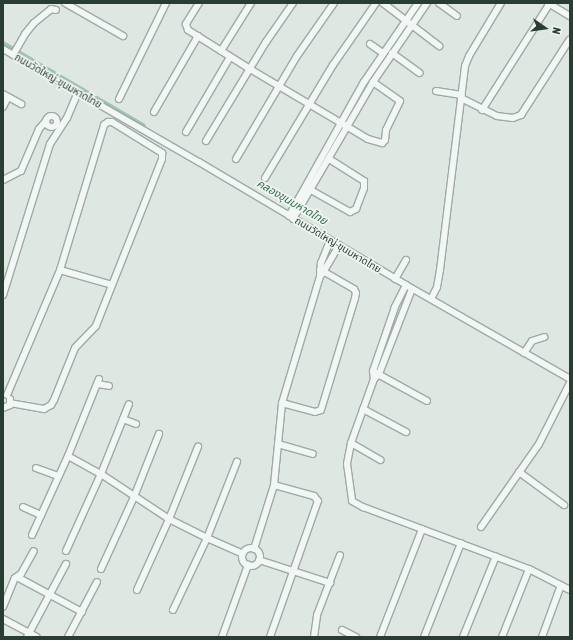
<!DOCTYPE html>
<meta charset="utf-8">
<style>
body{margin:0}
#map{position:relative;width:573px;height:640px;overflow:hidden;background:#dfe7e3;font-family:"Asap Condensed","Noto Sans Thai",sans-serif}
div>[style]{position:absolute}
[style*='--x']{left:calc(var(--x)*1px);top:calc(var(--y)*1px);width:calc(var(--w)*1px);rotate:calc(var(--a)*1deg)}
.canal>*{height:6px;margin:-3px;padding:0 3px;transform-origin:3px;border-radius:3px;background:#9ec4ac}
.roads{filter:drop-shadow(1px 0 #9eaaa4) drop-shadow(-1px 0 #9eaaa4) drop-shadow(0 1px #9eaaa4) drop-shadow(0 -1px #9eaaa4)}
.minor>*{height:6px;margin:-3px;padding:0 3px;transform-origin:3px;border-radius:3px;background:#f2f6f4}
.minor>.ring{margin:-3px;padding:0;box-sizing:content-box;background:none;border:6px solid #f2f6f4;border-radius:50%}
span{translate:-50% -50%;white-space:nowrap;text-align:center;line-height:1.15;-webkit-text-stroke:3.5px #eff5f1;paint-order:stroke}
.street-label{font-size:10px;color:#2a3d33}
.water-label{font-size:11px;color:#386c4e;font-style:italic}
.frame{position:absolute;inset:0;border:4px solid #2a3d33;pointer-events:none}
.north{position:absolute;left:525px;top:8px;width:40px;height:40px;-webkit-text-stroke:3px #eff5f1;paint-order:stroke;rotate:103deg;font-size:11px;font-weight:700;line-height:16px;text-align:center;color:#2a3d33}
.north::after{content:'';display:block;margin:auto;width:14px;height:18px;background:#2a3d33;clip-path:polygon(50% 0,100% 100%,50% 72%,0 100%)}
</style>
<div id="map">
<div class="canal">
<i style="--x:3;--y:44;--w:162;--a:30.4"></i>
</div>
<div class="roads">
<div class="minor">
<i style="--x:65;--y:3;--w:67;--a:29.6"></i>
<i style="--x:199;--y:3;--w:25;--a:122"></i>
<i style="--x:186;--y:24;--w:6;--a:72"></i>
<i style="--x:188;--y:30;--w:73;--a:32.2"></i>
<i style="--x:250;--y:69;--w:137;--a:30.7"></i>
<i style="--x:368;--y:139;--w:15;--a:16"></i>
<i style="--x:382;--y:143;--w:4;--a:-45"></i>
<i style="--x:385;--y:140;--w:10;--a:-84"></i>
<i style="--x:386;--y:130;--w:32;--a:-64"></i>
<i style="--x:400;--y:101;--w:33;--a:-145"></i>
<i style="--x:383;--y:3;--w:71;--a:37.5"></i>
<i style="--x:439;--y:3;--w:22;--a:36"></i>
<i style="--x:548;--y:3;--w:26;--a:31"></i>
<i style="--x:370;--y:44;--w:16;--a:35"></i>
<i style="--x:3;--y:49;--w:226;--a:30"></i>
<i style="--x:199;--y:162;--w:241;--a:30.7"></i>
<i style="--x:406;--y:285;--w:189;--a:29.8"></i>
<i style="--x:221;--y:51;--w:57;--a:-58"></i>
<i style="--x:392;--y:53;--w:34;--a:36"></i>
<i style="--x:13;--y:55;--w:24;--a:-60"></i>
<i style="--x:25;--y:34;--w:14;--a:-51"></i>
<i style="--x:34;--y:23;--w:22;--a:-39"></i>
<i style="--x:51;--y:9;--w:5;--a:11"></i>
<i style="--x:436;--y:91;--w:26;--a:9"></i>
<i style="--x:3;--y:94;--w:21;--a:29"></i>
<i style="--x:461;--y:98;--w:40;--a:26.6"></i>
<i style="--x:497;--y:116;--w:16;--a:7"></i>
<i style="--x:513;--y:118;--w:9;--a:-21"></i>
<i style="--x:521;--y:115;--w:90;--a:-57.2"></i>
<i style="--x:119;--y:99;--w:107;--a:-63.9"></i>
<i style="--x:3;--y:107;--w:11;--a:-63"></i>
<i style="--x:482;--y:110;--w:127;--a:-57.6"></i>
<i style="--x:154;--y:112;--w:88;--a:-59.9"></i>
<i class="ring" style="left:45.5px;top:115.5px;width:5px;height:5px"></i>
<i style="--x:186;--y:132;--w:87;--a:-59.6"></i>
<i style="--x:206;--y:141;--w:116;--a:-58.8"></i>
<i style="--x:266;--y:42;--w:47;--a:-55.3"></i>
<i style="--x:236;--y:159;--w:120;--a:-59.4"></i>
<i style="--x:297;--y:56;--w:65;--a:-55.1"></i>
<i style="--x:265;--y:178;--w:132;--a:-59"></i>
<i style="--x:333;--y:65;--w:75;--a:-55.3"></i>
<i style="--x:3;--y:180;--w:20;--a:-27"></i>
<i style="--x:21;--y:171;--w:46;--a:-66.8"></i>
<i style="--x:39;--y:129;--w:11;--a:-49"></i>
<i style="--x:309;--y:189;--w:47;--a:29.3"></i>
<i style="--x:350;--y:212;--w:7;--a:-27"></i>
<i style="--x:356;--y:209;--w:22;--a:-69"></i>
<i style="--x:364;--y:188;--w:7;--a:-90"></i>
<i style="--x:364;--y:181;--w:41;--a:-147.8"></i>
<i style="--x:289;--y:216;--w:154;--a:-60.8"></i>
<i style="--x:364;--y:82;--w:96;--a:-55.6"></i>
<i style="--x:293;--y:219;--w:159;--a:-59.7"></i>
<i style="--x:373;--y:82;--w:96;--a:-55.6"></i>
<i style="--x:60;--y:270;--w:54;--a:16.1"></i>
<i style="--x:322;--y:274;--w:33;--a:-59"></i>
<i style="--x:395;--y:279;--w:22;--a:-60"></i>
<i style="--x:406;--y:285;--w:25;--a:117"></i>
<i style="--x:395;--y:307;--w:68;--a:109"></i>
<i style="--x:373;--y:371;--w:8;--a:83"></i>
<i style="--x:374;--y:379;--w:68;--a:109.8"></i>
<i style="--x:351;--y:443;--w:21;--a:101"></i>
<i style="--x:347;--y:464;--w:37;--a:82"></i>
<i style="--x:352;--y:501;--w:13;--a:29"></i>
<i style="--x:363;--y:507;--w:177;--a:20.5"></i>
<i style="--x:529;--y:569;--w:46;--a:27.1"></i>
<i style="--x:3;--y:295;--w:158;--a:-72.7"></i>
<i style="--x:50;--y:144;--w:31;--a:-57"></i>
<i style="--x:67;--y:118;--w:28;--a:-67"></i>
<i style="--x:431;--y:299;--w:13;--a:-63"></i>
<i style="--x:437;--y:287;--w:17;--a:-80"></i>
<i style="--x:440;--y:270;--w:206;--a:-83"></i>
<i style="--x:465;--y:66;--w:11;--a:-68"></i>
<i style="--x:469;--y:56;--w:62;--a:-58.9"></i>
<i style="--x:524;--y:353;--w:14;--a:-56"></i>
<i style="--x:532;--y:341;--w:13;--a:-18"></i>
<i style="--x:376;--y:373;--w:58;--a:28.8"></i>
<i style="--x:374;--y:379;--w:7;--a:-45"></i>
<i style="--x:379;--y:374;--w:91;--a:-68.8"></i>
<i style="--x:98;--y:384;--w:11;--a:10"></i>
<i style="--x:7;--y:395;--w:136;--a:-67"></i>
<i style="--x:60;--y:270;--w:152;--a:-73.1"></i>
<i style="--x:104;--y:125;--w:5;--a:-37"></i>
<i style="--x:108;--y:122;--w:4;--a:0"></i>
<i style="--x:112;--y:122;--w:55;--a:31.7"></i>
<i style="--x:159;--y:151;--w:4;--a:34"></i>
<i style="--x:162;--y:153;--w:6;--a:90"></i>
<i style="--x:162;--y:159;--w:180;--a:111.6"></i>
<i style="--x:96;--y:326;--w:30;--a:134"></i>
<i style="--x:75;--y:348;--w:56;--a:112"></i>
<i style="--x:54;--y:400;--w:6;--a:121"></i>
<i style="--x:51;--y:405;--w:8;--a:150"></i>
<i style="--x:44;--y:409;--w:34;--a:-170"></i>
<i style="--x:282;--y:403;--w:34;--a:15"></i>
<i style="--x:315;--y:412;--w:6;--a:-18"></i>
<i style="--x:321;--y:410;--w:117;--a:-73.1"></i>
<i style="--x:355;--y:298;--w:5;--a:-79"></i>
<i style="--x:356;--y:293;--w:4;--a:-117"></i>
<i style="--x:354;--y:289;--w:39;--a:-150"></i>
<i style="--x:3;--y:408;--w:8;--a:-23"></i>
<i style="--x:10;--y:405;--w:6;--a:-90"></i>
<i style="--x:363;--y:409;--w:49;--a:28.1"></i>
<i style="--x:123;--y:419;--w:14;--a:21"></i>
<i style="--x:351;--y:443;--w:34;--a:30"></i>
<i style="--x:278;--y:444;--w:36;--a:16"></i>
<i style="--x:68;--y:456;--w:38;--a:29"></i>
<i style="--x:101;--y:474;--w:82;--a:33.5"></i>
<i style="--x:169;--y:519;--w:42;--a:26.6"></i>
<i style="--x:207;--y:538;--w:39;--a:24"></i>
<i style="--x:36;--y:468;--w:23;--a:20"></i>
<i style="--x:519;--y:472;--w:56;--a:36.3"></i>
<i style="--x:23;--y:507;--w:20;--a:24"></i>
<i style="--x:481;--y:527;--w:101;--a:-55.1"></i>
<i style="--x:539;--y:444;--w:68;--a:-63.1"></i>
<i style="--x:32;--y:535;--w:87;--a:-65.5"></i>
<i style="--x:68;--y:456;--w:83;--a:-68.1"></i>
<i class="ring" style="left:242px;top:548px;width:12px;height:12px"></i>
<i style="--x:254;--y:549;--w:67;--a:-72.6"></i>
<i style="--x:274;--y:485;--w:82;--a:-84.4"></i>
<i style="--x:282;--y:403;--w:133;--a:-73.3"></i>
<i style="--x:320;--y:276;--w:13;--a:-86"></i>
<i style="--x:321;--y:263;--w:24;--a:-68"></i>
<i style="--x:66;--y:551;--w:85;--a:-65.6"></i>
<i style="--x:101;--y:474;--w:75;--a:-68.2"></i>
<i style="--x:259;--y:560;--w:75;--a:17.9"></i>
<i style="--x:101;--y:569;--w:79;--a:-65.4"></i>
<i style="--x:134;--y:497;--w:68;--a:-68.4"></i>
<i style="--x:17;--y:577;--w:74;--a:28.3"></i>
<i style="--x:137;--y:590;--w:78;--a:-65.7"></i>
<i style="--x:169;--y:519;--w:78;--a:-68.1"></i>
<i style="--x:3;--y:607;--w:31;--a:-68"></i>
<i style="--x:15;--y:578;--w:7;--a:-34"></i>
<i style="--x:21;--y:574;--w:26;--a:-61"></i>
<i style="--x:173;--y:610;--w:80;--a:-64.7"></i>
<i style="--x:207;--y:538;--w:82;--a:-68.5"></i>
<i style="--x:3;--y:619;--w:38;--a:28"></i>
<i style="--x:342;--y:630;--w:16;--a:27"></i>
<i style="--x:27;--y:637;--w:83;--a:-61.9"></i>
<i style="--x:68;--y:637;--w:62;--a:-62.2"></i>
<i style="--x:222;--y:637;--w:77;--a:-70.1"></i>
<i style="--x:270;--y:637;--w:144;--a:-70.6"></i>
<i style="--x:318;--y:501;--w:6;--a:-129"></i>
<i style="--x:314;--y:496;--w:41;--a:-164.6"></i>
<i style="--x:314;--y:637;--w:22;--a:-82"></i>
<i style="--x:317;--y:615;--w:64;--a:-69"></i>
<i style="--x:380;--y:637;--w:116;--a:-68.7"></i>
<i style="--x:424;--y:637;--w:101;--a:-68.5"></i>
<i style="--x:463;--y:637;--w:87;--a:-67.8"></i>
<i style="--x:502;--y:637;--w:73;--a:-68.3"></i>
<i style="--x:542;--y:637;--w:55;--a:-69.9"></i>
</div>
</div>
<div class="street-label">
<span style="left:58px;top:81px;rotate:30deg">ถนนวัดใหญ่-ขุนมหาดไทย</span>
<span style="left:338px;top:245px;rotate:31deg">ถนนวัดใหญ่-ขุนมหาดไทย</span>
</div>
<div class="water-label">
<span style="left:292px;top:202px;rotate:30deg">คลองขุนมหาดไทย</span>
</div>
<div class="frame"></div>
<div class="north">N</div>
</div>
